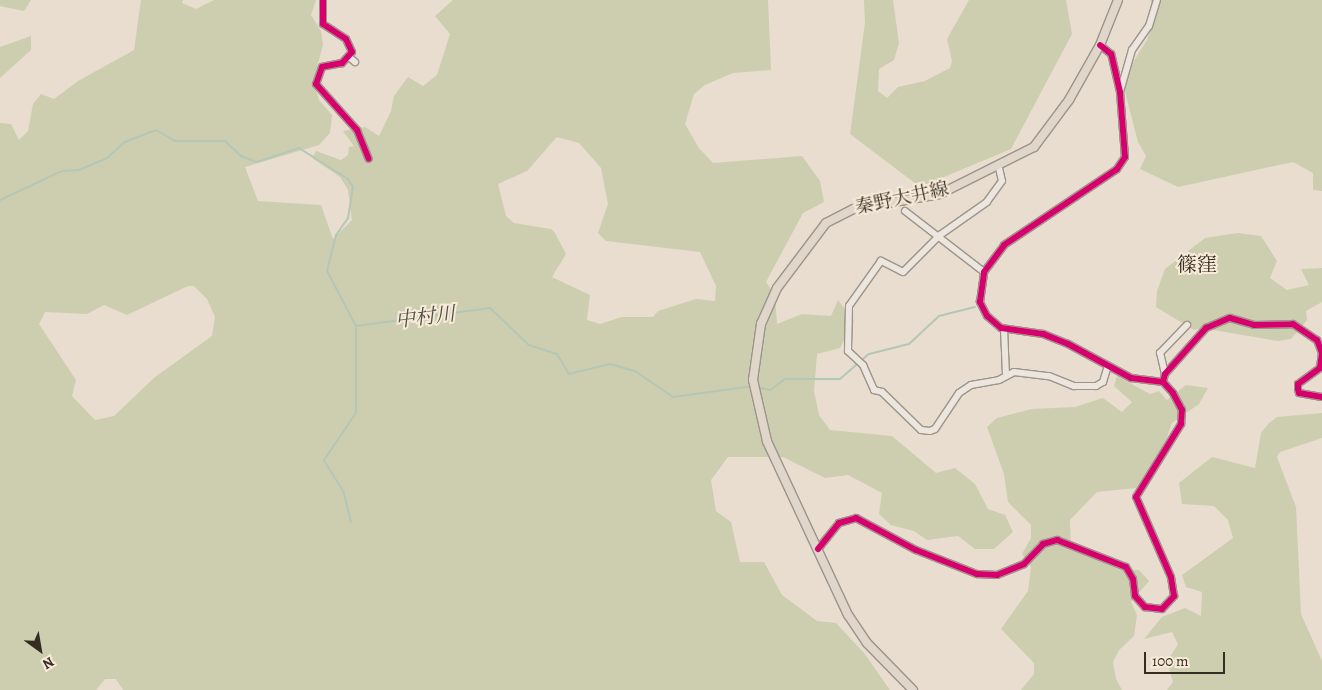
<!DOCTYPE html>
<meta charset="utf-8">
<style>
body{margin:0}
#map{position:relative;width:1322px;height:690px;overflow:hidden;background:#e8ddce;font-family:Alegreya,"Noto Serif JP",serif}
div>[style]{position:absolute}
[style*='--x']{left:calc(var(--x)*1px);top:calc(var(--y)*1px);width:calc(var(--w)*1px);rotate:calc(var(--a)*1deg)}
.green>*{inset:0;background:#cdceaf}
.stream>*{height:2px;margin:-1px;padding:0 1px;transform-origin:1px;border-radius:1px;background:#b4c7b7}
.roads{filter:drop-shadow(1px 0 #9b948a) drop-shadow(-1px 0 #9b948a) drop-shadow(0 1px #9b948a) drop-shadow(0 -1px #9b948a)}
.minor>*{height:6px;margin:-3px;padding:0 3px;transform-origin:3px;border-radius:3px;background:#ece6df}
.major>*{height:8px;margin:-4px;padding:0 4px;transform-origin:4px;border-radius:4px;background:#e0d6ca}
.cycleway>*{height:6px;margin:-3px;padding:0 3px;transform-origin:3px;border-radius:3px;background:#d6006c}
span{translate:-50% -50%;white-space:nowrap;text-align:center;line-height:1.15;-webkit-text-stroke:4px #f7ead8;paint-order:stroke}
.street-label{font-size:19px;color:#352d22}
.neighbourhood-label{font-size:20px;color:#352d22}
.water-label{font-size:20px;color:#4f5145;font-style:italic}
.north{position:absolute;left:15px;top:625px;width:50px;height:50px;-webkit-text-stroke:4px #f7ead8;paint-order:stroke;rotate:148deg;font-size:14px;font-weight:700;line-height:20px;text-align:center;color:#352d22}
.north::after{content:'';display:block;margin:auto;width:18px;height:22px;background:#352d22;clip-path:polygon(50% 0,100% 100%,50% 72%,0 100%)}
.scale{position:absolute;left:1144px;top:652px;width:81px;height:22px;box-sizing:border-box;border:2px solid #352d22;border-top:0;padding-left:6px;font-size:15px;line-height:18px;white-space:nowrap;color:#352d22;-webkit-text-stroke:4px #f7ead8;paint-order:stroke}
</style>
<div id="map">
<div class="green">
<i style="clip-path:polygon(0 0,31px 0,24px 11px,0 6px)"></i>
<i style="clip-path:polygon(evenodd,141px 0,183px 0,182px 3px,196px 9px,214px 0,316px 0,311px 15px,321px 31px,323px 45px,313px 82px,319px 100px,332px 115px,330px 133px,319px 145px,245px 167px,258px 201px,321px 205px,333px 239px,352px 220px,348px 190px,340px 177px,312px 158px,316px 151px,341px 160px,348px 155px,349px 147px,354px 146px,343px 131px,365px 127px,379px 136px,391px 111px,394px 96px,408px 77px,423px 86px,437px 75px,450px 34px,435px 16px,453px 0,768px 0,771px 70px,733px 73px,705px 85px,694px 94px,685px 124px,699px 148px,713px 163px,802px 156px,820px 181px,824px 202px,803px 213px,766px 282px,775px 295px,777px 324px,802px 314px,831px 316px,838px 300px,854px 321px,840px 348px,817px 354px,814px 391px,819px 415px,830px 430px,892px 436px,936px 473px,955px 468px,975px 484px,988px 509px,1005px 515px,1013px 532px,994px 549px,975px 549px,958px 536px,927px 540px,914px 531px,891px 525px,879px 514px,882px 493px,848px 475px,825px 478px,783px 457px,728px 457px,711px 480px,716px 511px,731px 522px,740px 562px,764px 562px,782px 595px,817px 621px,836px 623px,864px 653px,890px 690px,123px 690px,116px 679px,105px 679px,96px 690px,0 690px,0 123px,11px 124px,19px 140px,28px 131px,33px 104px,41px 94px,54px 99px,78px 81px,134px 50px,141px 0,557px 137px,579px 143px,601px 168px,608px 204px,598px 233px,606px 241px,700px 252px,716px 286px,715px 301px,696px 299px,658px 311px,653px 317px,622px 317px,600px 324px,587px 320px,590px 295px,552px 277px,566px 254px,555px 233px,551px 229px,514px 223px,506px 216px,498px 184px,527px 171px,557px 137px,141px 0,188px 286px,194px 286px,207px 299px,215px 317px,212px 336px,155px 377px,114px 416px,95px 420px,72px 396px,76px 380px,39px 324px,45px 312px,87px 314px,104px 305px,127px 315px,188px 286px)"></i>
<i style="clip-path:polygon(864px 0,893px 0,899px 43px,894px 60px,879px 69px,878px 91px,887px 98px,898px 87px,925px 81px,950px 68px,952px 61px,947px 39px,969px 0,1066px 0,1072px 34px,1011px 149px,920px 187px,850px 134px,865px 23px)"></i>
<i style="clip-path:polygon(1150px 0,1322px 0,1322px 191px,1313px 190px,1313px 173px,1293px 162px,1178px 187px,1140px 169px,1146px 156px,1138px 142px,1122px 80px,1147px 40px,1157px 11px)"></i>
<i style="clip-path:polygon(31px 36px,31px 50px,0 78px,0 47px)"></i>
<i style="clip-path:polygon(1238px 233px,1261px 236px,1277px 261px,1270px 278px,1287px 290px,1309px 285px,1301px 269px,1322px 268px,1322px 302px,1306px 311px,1307px 320px,1291px 339px,1278px 341px,1202px 328px,1194px 330px,1156px 307px,1157px 291px,1165px 269px,1205px 238px)"></i>
<i style="clip-path:polygon(1117px 376px,1150px 394px,1159px 391px,1167px 400px,1186px 385px,1208px 388px,1199px 404px,1172px 423px,1166px 440px,1136px 488px,1097px 492px,1070px 520px,1071px 549px,1121px 570px,1139px 570px,1149px 581px,1131px 602px,1137px 615px,1134px 636px,1119px 650px,1113px 662px,1116px 679px,1122px 690px,1021px 690px,1034px 674px,1034px 663px,1001px 629px,1028px 591px,1031px 567px,1022px 554px,1031px 538px,1031px 525px,1008px 502px,1004px 474px,987px 427px,997px 418px,1032px 409px,1075px 407px,1103px 398px,1122px 412px,1132px 402px,1114px 386px)"></i>
<i style="clip-path:polygon(1322px 413px,1322px 438px,1280px 452px,1277px 457px,1296px 507px,1301px 614px,1322px 661px,1322px 690px,1167px 690px,1173px 682px,1167px 662px,1178px 644px,1172px 632px,1144px 639px,1162px 617px,1185px 608px,1201px 616px,1202px 592px,1186px 587px,1182px 575px,1233px 538px,1228px 520px,1214px 506px,1182px 504px,1179px 483px,1212px 457px,1255px 468px,1261px 433px,1269px 423px,1277px 417px)"></i>
</div>
<div class="stream">
<i style="--x:0;--y:200;--w:68;--a:-25.1"></i>
<i style="--x:62;--y:171;--w:17;--a:-3"></i>
<i style="--x:79;--y:170;--w:30;--a:-23"></i>
<i style="--x:107;--y:158;--w:24;--a:-42"></i>
<i style="--x:125;--y:142;--w:33;--a:-21"></i>
<i style="--x:156;--y:130;--w:22;--a:30"></i>
<i style="--x:175;--y:141;--w:50;--a:0"></i>
<i style="--x:225;--y:141;--w:22;--a:43"></i>
<i style="--x:241;--y:156;--w:17;--a:21"></i>
<i style="--x:257;--y:162;--w:44;--a:-18.4"></i>
<i style="--x:299;--y:148;--w:58;--a:32.3"></i>
<i style="--x:348;--y:179;--w:9;--a:58"></i>
<i style="--x:353;--y:187;--w:31;--a:99"></i>
<i style="--x:348;--y:218;--w:21;--a:125"></i>
<i style="--x:336;--y:235;--w:37;--a:104"></i>
<i style="--x:327;--y:271;--w:62;--a:62.2"></i>
<i style="--x:356;--y:326;--w:135;--a:-7.7"></i>
<i style="--x:490;--y:308;--w:54;--a:43.5"></i>
<i style="--x:529;--y:345;--w:29;--a:18"></i>
<i style="--x:557;--y:354;--w:23;--a:59"></i>
<i style="--x:569;--y:374;--w:42;--a:-13.7"></i>
<i style="--x:610;--y:364;--w:26;--a:16"></i>
<i style="--x:635;--y:371;--w:46;--a:34.4"></i>
<i style="--x:673;--y:397;--w:81;--a:-7.8"></i>
<i style="--x:757;--y:387;--w:13;--a:13"></i>
<i style="--x:770;--y:390;--w:19;--a:-36"></i>
<i style="--x:785;--y:379;--w:55;--a:0"></i>
<i style="--x:840;--y:379;--w:38;--a:-41"></i>
<i style="--x:869;--y:354;--w:41;--a:-14"></i>
<i style="--x:909;--y:344;--w:41;--a:-43"></i>
<i style="--x:939;--y:316;--w:37;--a:-14"></i>
<i style="--x:351;--y:522;--w:32;--a:-104"></i>
<i style="--x:343;--y:491;--w:36;--a:-122"></i>
<i style="--x:324;--y:460;--w:57;--a:-55.8"></i>
<i style="--x:356;--y:413;--w:87;--a:-90"></i>
</div>
<div class="roads">
<div class="minor">
<i style="--x:323;--y:0;--w:24;--a:90"></i>
<i style="--x:323;--y:24;--w:27;--a:33"></i>
<i style="--x:346;--y:39;--w:14;--a:65"></i>
<i style="--x:352;--y:52;--w:15;--a:132"></i>
<i style="--x:342;--y:63;--w:20;--a:169"></i>
<i style="--x:322;--y:67;--w:18;--a:109"></i>
<i style="--x:316;--y:84;--w:62;--a:48.3"></i>
<i style="--x:357;--y:130;--w:31;--a:68"></i>
<i style="--x:349;--y:57;--w:8;--a:40"></i>
<i style="--x:1120;--y:92;--w:44;--a:-74.1"></i>
<i style="--x:1132;--y:50;--w:29;--a:-55"></i>
<i style="--x:1149;--y:26;--w:27;--a:-73"></i>
<i style="--x:999;--y:168;--w:13;--a:77"></i>
<i style="--x:1002;--y:181;--w:26;--a:126"></i>
<i style="--x:987;--y:202;--w:57;--a:144.9"></i>
<i style="--x:940;--y:235;--w:52;--a:135"></i>
<i style="--x:903;--y:272;--w:25;--a:-153"></i>
<i style="--x:881;--y:261;--w:55;--a:125.4"></i>
<i style="--x:849;--y:306;--w:45;--a:91.3"></i>
<i style="--x:848;--y:351;--w:21;--a:43"></i>
<i style="--x:863;--y:365;--w:27;--a:66"></i>
<i style="--x:874;--y:390;--w:8;--a:14"></i>
<i style="--x:882;--y:392;--w:54;--a:44.3"></i>
<i style="--x:921;--y:430;--w:9;--a:6"></i>
<i style="--x:930;--y:431;--w:5;--a:-22"></i>
<i style="--x:935;--y:429;--w:43;--a:-56.3"></i>
<i style="--x:959;--y:393;--w:14;--a:-34"></i>
<i style="--x:971;--y:385;--w:28;--a:-10"></i>
<i style="--x:999;--y:380;--w:17;--a:-28"></i>
<i style="--x:1014;--y:372;--w:35;--a:7"></i>
<i style="--x:1049;--y:376;--w:27;--a:22"></i>
<i style="--x:1074;--y:386;--w:22;--a:0"></i>
<i style="--x:1096;--y:386;--w:8;--a:-30"></i>
<i style="--x:1103;--y:382;--w:17;--a:-73"></i>
<i style="--x:905;--y:211;--w:100;--a:37.7"></i>
<i style="--x:1004;--y:329;--w:45;--a:87.5"></i>
<i style="--x:1165;--y:374;--w:22;--a:-103"></i>
<i style="--x:1160;--y:353;--w:39;--a:-46"></i>
<i style="--x:1163;--y:382;--w:8;--a:-76"></i>
<i style="--x:1165;--y:374;--w:62;--a:-48.3"></i>
<i style="--x:1206;--y:328;--w:26;--a:-23"></i>
<i style="--x:1230;--y:318;--w:25;--a:16"></i>
<i style="--x:1254;--y:325;--w:39;--a:-1"></i>
<i style="--x:1293;--y:324;--w:29;--a:34"></i>
<i style="--x:1317;--y:340;--w:14;--a:69"></i>
<i style="--x:1322;--y:353;--w:15;--a:98"></i>
<i style="--x:1320;--y:368;--w:27;--a:144"></i>
<i style="--x:1298;--y:384;--w:5;--a:90"></i>
<i style="--x:1298;--y:389;--w:4;--a:76"></i>
<i style="--x:1299;--y:393;--w:23;--a:10"></i>
<i style="--x:818;--y:549;--w:33;--a:-51"></i>
<i style="--x:839;--y:523;--w:18;--a:-16"></i>
<i style="--x:856;--y:518;--w:68;--a:28.1"></i>
<i style="--x:916;--y:550;--w:66;--a:21.5"></i>
<i style="--x:977;--y:574;--w:20;--a:3"></i>
<i style="--x:997;--y:575;--w:29;--a:-22"></i>
<i style="--x:1024;--y:564;--w:28;--a:-46"></i>
<i style="--x:1043;--y:544;--w:15;--a:-16"></i>
<i style="--x:1057;--y:540;--w:74;--a:21.4"></i>
<i style="--x:1126;--y:567;--w:14;--a:60"></i>
<i style="--x:1133;--y:579;--w:17;--a:83"></i>
<i style="--x:1135;--y:596;--w:15;--a:48"></i>
<i style="--x:1145;--y:607;--w:17;--a:7"></i>
<i style="--x:1162;--y:609;--w:18;--a:-47"></i>
<i style="--x:1174;--y:596;--w:19;--a:-99"></i>
<i style="--x:1171;--y:577;--w:87;--a:-113.6"></i>
<i style="--x:1136;--y:497;--w:86;--a:-58.3"></i>
<i style="--x:1181;--y:424;--w:14;--a:-86"></i>
<i style="--x:1182;--y:410;--w:19;--a:-118"></i>
<i style="--x:1173;--y:393;--w:15;--a:-132"></i>
<i style="--x:1163;--y:382;--w:32;--a:-173"></i>
<i style="--x:1131;--y:378;--w:72;--a:-151.6"></i>
<i style="--x:1068;--y:344;--w:27;--a:-158"></i>
<i style="--x:1043;--y:334;--w:42;--a:-171.9"></i>
<i style="--x:1001;--y:328;--w:18;--a:-139"></i>
<i style="--x:987;--y:316;--w:16;--a:-117"></i>
<i style="--x:980;--y:302;--w:30;--a:-82"></i>
<i style="--x:984;--y:272;--w:34;--a:-53"></i>
<i style="--x:1004;--y:245;--w:136;--a:-33.9"></i>
<i style="--x:1117;--y:169;--w:14;--a:-56"></i>
<i style="--x:1125;--y:157;--w:65;--a:-94.4"></i>
<i style="--x:1120;--y:92;--w:39;--a:-103"></i>
<i style="--x:1111;--y:54;--w:14;--a:-141"></i>
</div>
<div class="major">
<i style="--x:913;--y:690;--w:66;--a:-134.4"></i>
<i style="--x:867;--y:643;--w:34;--a:-124"></i>
<i style="--x:848;--y:615;--w:192;--a:-115"></i>
<i style="--x:767;--y:441;--w:63;--a:-102.9"></i>
<i style="--x:753;--y:380;--w:57;--a:-81.9"></i>
<i style="--x:761;--y:324;--w:39;--a:-66"></i>
<i style="--x:777;--y:288;--w:81;--a:-53"></i>
<i style="--x:826;--y:223;--w:31;--a:-27"></i>
<i style="--x:854;--y:209;--w:87;--a:-9.9"></i>
<i style="--x:940;--y:194;--w:105;--a:-26.6"></i>
<i style="--x:1034;--y:147;--w:59;--a:-53.3"></i>
<i style="--x:1069;--y:100;--w:63;--a:-60.6"></i>
<i style="--x:1100;--y:45;--w:48;--a:-68.2"></i>
</div>
</div>
<div class="cycleway">
<i style="--x:323;--y:0;--w:24;--a:90"></i>
<i style="--x:323;--y:24;--w:27;--a:33"></i>
<i style="--x:346;--y:39;--w:14;--a:65"></i>
<i style="--x:352;--y:52;--w:15;--a:132"></i>
<i style="--x:342;--y:63;--w:20;--a:169"></i>
<i style="--x:322;--y:67;--w:18;--a:109"></i>
<i style="--x:316;--y:84;--w:62;--a:48.3"></i>
<i style="--x:357;--y:130;--w:31;--a:68"></i>
<i style="--x:1163;--y:382;--w:8;--a:-76"></i>
<i style="--x:1165;--y:374;--w:62;--a:-48.3"></i>
<i style="--x:1206;--y:328;--w:26;--a:-23"></i>
<i style="--x:1230;--y:318;--w:25;--a:16"></i>
<i style="--x:1254;--y:325;--w:39;--a:-1"></i>
<i style="--x:1293;--y:324;--w:29;--a:34"></i>
<i style="--x:1317;--y:340;--w:14;--a:69"></i>
<i style="--x:1322;--y:353;--w:15;--a:98"></i>
<i style="--x:1320;--y:368;--w:27;--a:144"></i>
<i style="--x:1298;--y:384;--w:5;--a:90"></i>
<i style="--x:1298;--y:389;--w:4;--a:76"></i>
<i style="--x:1299;--y:393;--w:23;--a:10"></i>
<i style="--x:818;--y:549;--w:33;--a:-51"></i>
<i style="--x:839;--y:523;--w:18;--a:-16"></i>
<i style="--x:856;--y:518;--w:68;--a:28.1"></i>
<i style="--x:916;--y:550;--w:66;--a:21.5"></i>
<i style="--x:977;--y:574;--w:20;--a:3"></i>
<i style="--x:997;--y:575;--w:29;--a:-22"></i>
<i style="--x:1024;--y:564;--w:28;--a:-46"></i>
<i style="--x:1043;--y:544;--w:15;--a:-16"></i>
<i style="--x:1057;--y:540;--w:74;--a:21.4"></i>
<i style="--x:1126;--y:567;--w:14;--a:60"></i>
<i style="--x:1133;--y:579;--w:17;--a:83"></i>
<i style="--x:1135;--y:596;--w:15;--a:48"></i>
<i style="--x:1145;--y:607;--w:17;--a:7"></i>
<i style="--x:1162;--y:609;--w:18;--a:-47"></i>
<i style="--x:1174;--y:596;--w:19;--a:-99"></i>
<i style="--x:1171;--y:577;--w:87;--a:-113.6"></i>
<i style="--x:1136;--y:497;--w:86;--a:-58.3"></i>
<i style="--x:1181;--y:424;--w:14;--a:-86"></i>
<i style="--x:1182;--y:410;--w:19;--a:-118"></i>
<i style="--x:1173;--y:393;--w:15;--a:-132"></i>
<i style="--x:1163;--y:382;--w:32;--a:-173"></i>
<i style="--x:1131;--y:378;--w:72;--a:-151.6"></i>
<i style="--x:1068;--y:344;--w:27;--a:-158"></i>
<i style="--x:1043;--y:334;--w:42;--a:-171.9"></i>
<i style="--x:1001;--y:328;--w:18;--a:-139"></i>
<i style="--x:987;--y:316;--w:16;--a:-117"></i>
<i style="--x:980;--y:302;--w:30;--a:-82"></i>
<i style="--x:984;--y:272;--w:34;--a:-53"></i>
<i style="--x:1004;--y:245;--w:136;--a:-33.9"></i>
<i style="--x:1117;--y:169;--w:14;--a:-56"></i>
<i style="--x:1125;--y:157;--w:65;--a:-94.4"></i>
<i style="--x:1120;--y:92;--w:39;--a:-103"></i>
<i style="--x:1111;--y:54;--w:14;--a:-141"></i>
</div>
<div class="street-label">
<span style="left:902px;top:199px;rotate:-12deg">秦野大井線</span>
</div>
<div class="neighbourhood-label">
<span style="left:1197px;top:264px">篠窪</span>
</div>
<div class="water-label">
<span style="left:425px;top:317px;rotate:-7deg">中村川</span>
</div>
<div class="north">N</div>
<div class="scale">100 m</div>
</div>
